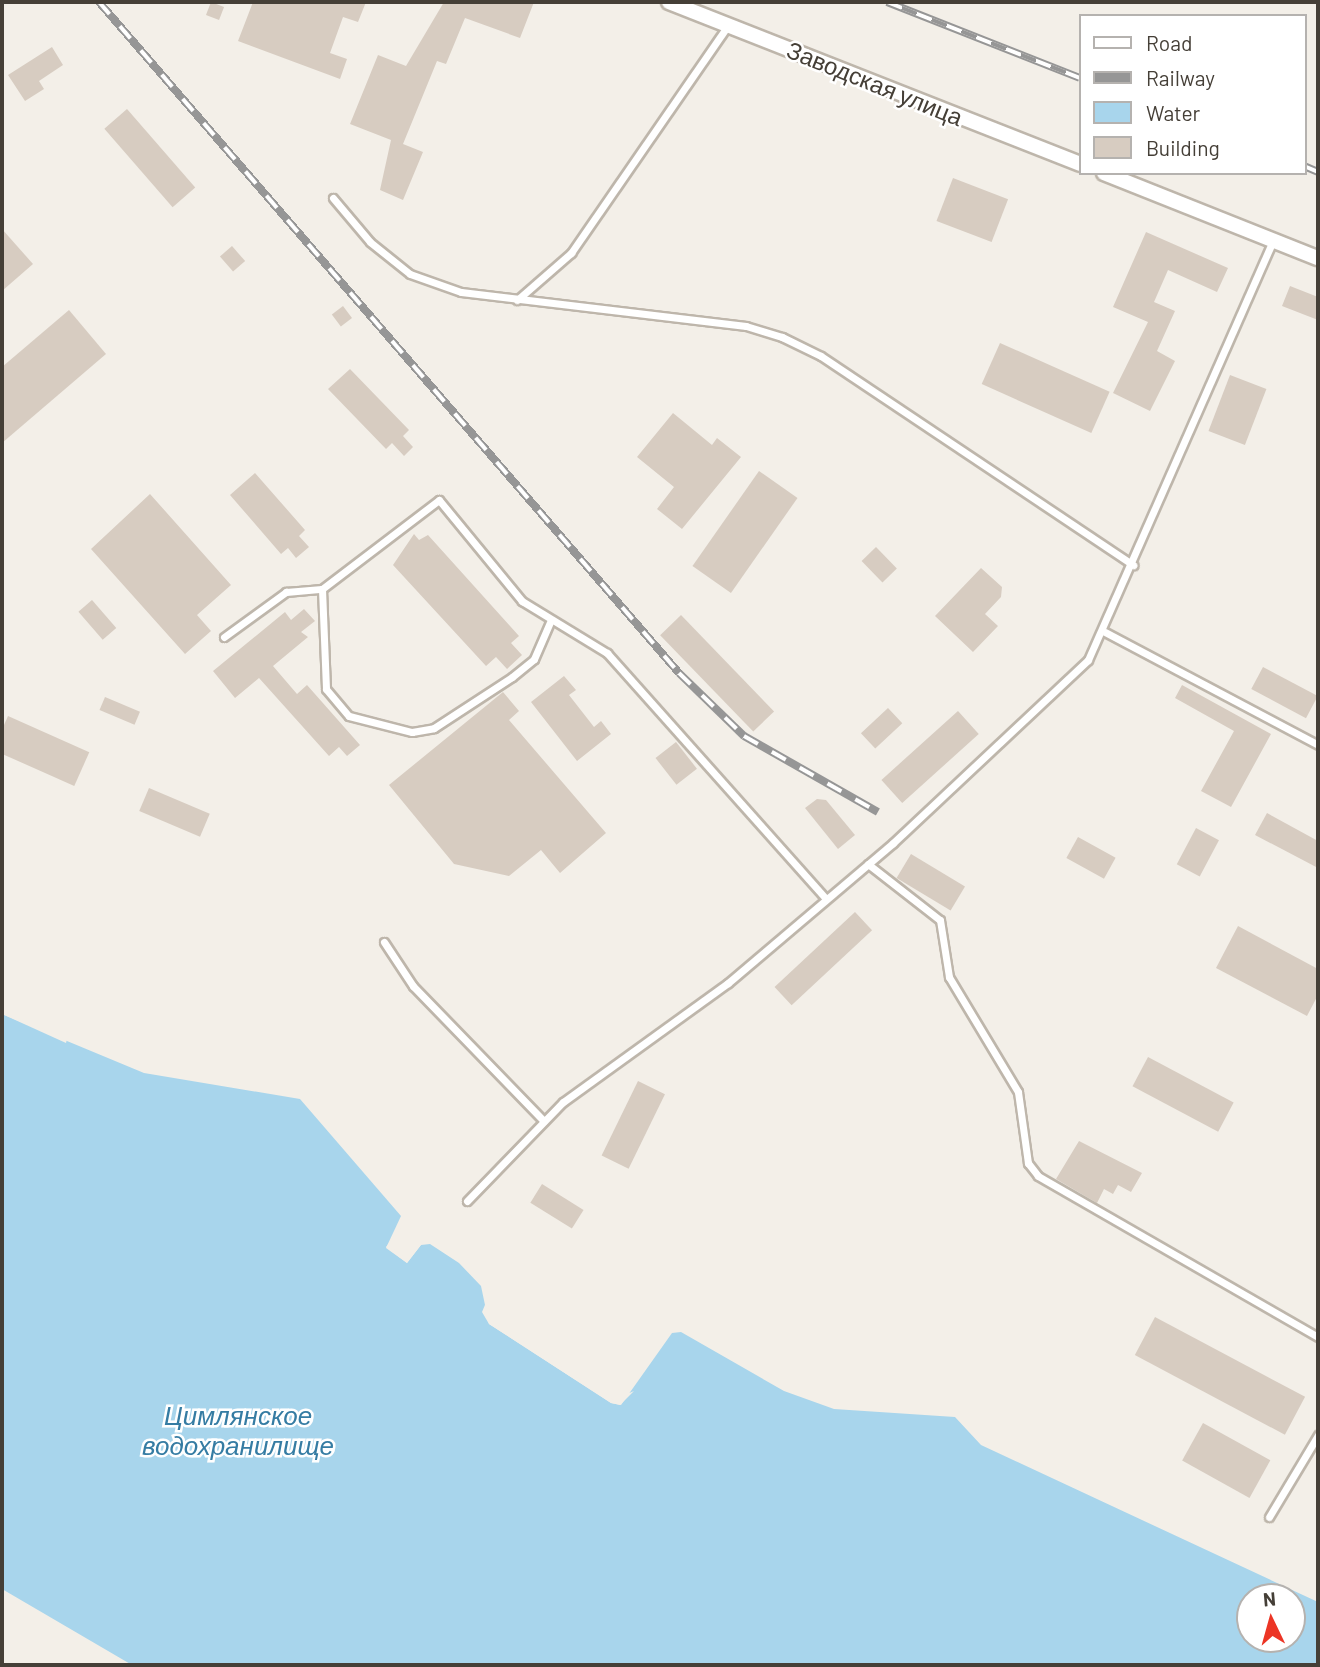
<!DOCTYPE html>
<meta charset="utf-8">
<style>
body{margin:0}
#map{position:relative;width:1320px;height:1667px;overflow:hidden;background:#f3efe8;font-family:Barlow,sans-serif}
div>[style]{position:absolute}
[style*='--x']{left:calc(var(--x)*1px);top:calc(var(--y)*1px);width:calc(var(--w)*1px);rotate:calc(var(--a)*1deg)}
.water>*{inset:0;background:#a8d5ec}
.pier>*{inset:0;background:#f3efe8}
.building>*{inset:0;background:#d7ccc1;transform-origin:0 0}
.roads{filter:drop-shadow(2px 0 #beb6ab) drop-shadow(-2px 0 #beb6ab) drop-shadow(0 2px #beb6ab) drop-shadow(0 -2px #beb6ab)}
.service>*{height:7px;margin:-3.5px;padding:0 3.5px;transform-origin:3.5px;border-radius:3.5px;background:#fff}
.minor>*{height:14px;margin:-7px;padding:0 7px;transform-origin:7px;border-radius:7px;background:#fff}
.rail>*{height:8px;margin-top:-4px;transform-origin:0;background:repeating-linear-gradient(90deg,#fff 0 16px,#969696 0 32px);box-sizing:border-box;border-block:2px solid #969696}
span{translate:-50% -50%;white-space:nowrap;text-align:center;line-height:1.15;-webkit-text-stroke:5px #fff;paint-order:stroke}
.street-label{font-size:24px;color:#453f37}
.water-label{font-size:26px;color:#357ca3;font-style:italic}
.frame{position:absolute;inset:0;border:4px solid #453f37;pointer-events:none}
.legend{position:absolute;left:1079px;top:14px;width:228px;height:161px;box-sizing:border-box;background:#fff;border:2px solid #b5b2af;margin:0;padding:9px 12px;list-style:none;font-size:21px;color:#453f37}
.legend li{display:flex;align-items:center;gap:14px;height:35px}
.legend b{width:35px;border:2px solid #b5b2af}
.north{position:absolute;left:1236px;top:1583px;width:70px;height:70px;box-sizing:border-box;background:#fff;border:2px solid #b5b2af;border-radius:50%;rotate:355deg;font-size:19px;font-weight:700;line-height:28px;text-align:center;color:#453f37}
.north::after{content:'';display:block;margin:auto;width:24px;height:32px;background:#ec3525;clip-path:polygon(50% 0,100% 100%,50% 72%,0 100%)}
</style>
<div id="map">
<div class="water">
<i style="clip-path:polygon(evenodd,2px 1014px,144px 1073px,300px 1099px,401px 1216px,386px 1248px,407px 1263px,421px 1245px,430px 1244px,459px 1263px,481px 1286px,489px 1324px,611px 1403px,621px 1405px,672px 1333px,681px 1332px,784px 1391px,834px 1409px,955px 1417px,981px 1445px,1318px 1602px,1318px 1665px,132px 1665px,2px 1589px,2px 1014px,1250px 1597px,1292px 1597px,1292px 1639px,1250px 1639px,1250px 1597px)"></i>
</div>
<div class="pier">
<i style="clip-path:polygon(2px 1011px,67px 1039px,66px 1043px,2px 1014px)"></i>
<i style="clip-path:polygon(403px 1225px,391px 1247px,407px 1259px,424px 1241px,407px 1263px,386px 1247px)"></i>
<i style="clip-path:polygon(487px 1300px,491px 1321px,613px 1400px,634px 1391px,620px 1405px,611px 1403px,489px 1324px,482px 1312px)"></i>
</div>
<div class="building">
<i style="left:211px;top:2px;width:14px;height:14px;rotate:21deg"></i>
<i style="clip-path:polygon(253px 2px,366px 2px,358px 22px,343px 17px,330px 53px,347px 59px,340px 79px,238px 41px)"></i>
<i style="clip-path:polygon(444px 2px,534px 2px,520px 38px,465px 18px,446px 64px,437px 61px,403px 144px,423px 152px,403px 200px,380px 190px,391px 140px,350px 124px,378px 55px,406px 66px)"></i>
<i style="clip-path:polygon(52px 47px,63px 65px,39px 81px,44px 89px,25px 101px,8px 75px)"></i>
<i style="left:127px;top:109px;width:104px;height:30px;rotate:49deg"></i>
<i style="left:953px;top:178px;width:59px;height:46px;rotate:21deg"></i>
<i style="clip-path:polygon(2px 229px,33px 264px,2px 291px)"></i>
<i style="clip-path:polygon(1146px 232px,1228px 268px,1217px 292px,1168px 270px,1154px 302px,1175px 311px,1157px 351px,1175px 361px,1150px 411px,1113px 393px,1148px 322px,1113px 307px)"></i>
<i style="left:232px;top:246px;width:20px;height:16px;rotate:49deg"></i>
<i style="clip-path:polygon(1290px 286px,1318px 297px,1318px 320px,1282px 306px)"></i>
<i style="left:343px;top:306px;width:15px;height:14px;rotate:53deg"></i>
<i style="clip-path:polygon(69px 310px,106px 354px,2px 443px,2px 367px)"></i>
<i style="left:1000px;top:343px;width:120px;height:45px;rotate:24deg"></i>
<i style="clip-path:polygon(350px 369px,409px 430px,403px 436px,413px 447px,404px 456px,392px 443px,386px 449px,328px 389px)"></i>
<i style="left:1230px;top:375px;width:39px;height:60px;rotate:21deg"></i>
<i style="clip-path:polygon(673px 413px,712px 445px,717px 438px,741px 457px,682px 529px,657px 509px,674px 487px,637px 457px)"></i>
<i style="left:759px;top:471px;width:47px;height:116px;rotate:35deg"></i>
<i style="clip-path:polygon(255px 473px,305px 530px,299px 536px,309px 547px,296px 558px,288px 548px,281px 554px,230px 495px)"></i>
<i style="clip-path:polygon(150px 494px,231px 585px,197px 615px,211px 631px,185px 654px,91px 549px)"></i>
<i style="clip-path:polygon(414px 534px,419px 540px,428px 535px,519px 636px,511px 643px,522px 655px,507px 669px,496px 657px,486px 666px,393px 565px)"></i>
<i style="left:876px;top:547px;width:30px;height:20px;rotate:46deg"></i>
<i style="clip-path:polygon(981px 568px,1002px 587px,1001px 597px,985px 614px,998px 626px,973px 652px,935px 616px)"></i>
<i style="left:92px;top:600px;width:37px;height:18px;rotate:49deg"></i>
<i style="clip-path:polygon(304px 609px,315px 621px,301px 632px,308px 637px,273px 666px,297px 694px,307px 685px,360px 745px,347px 756px,339px 747px,329px 756px,259px 678px,235px 698px,213px 671px,285px 612px,291px 620px)"></i>
<i style="left:681px;top:615px;width:134px;height:29px;rotate:46deg"></i>
<i style="left:1263px;top:667px;width:62px;height:25px;rotate:28deg"></i>
<i style="clip-path:polygon(564px 676px,576px 690px,569px 695px,594px 727px,601px 721px,611px 734px,577px 761px,531px 702px)"></i>
<i style="clip-path:polygon(1182px 685px,1271px 734px,1231px 807px,1201px 791px,1234px 731px,1175px 698px)"></i>
<i style="clip-path:polygon(503px 692px,519px 711px,509px 720px,606px 833px,560px 873px,541px 850px,509px 876px,454px 864px,389px 785px)"></i>
<i style="left:105px;top:697px;width:38px;height:14px;rotate:23deg"></i>
<i style="left:888px;top:708px;width:21px;height:37px;rotate:47deg"></i>
<i style="left:958px;top:711px;width:31px;height:103px;rotate:48deg"></i>
<i style="left:8px;top:716px;width:89px;height:37px;rotate:24deg"></i>
<i style="left:676px;top:742px;width:34px;height:26px;rotate:52deg"></i>
<i style="left:149px;top:788px;width:66px;height:25px;rotate:23deg"></i>
<i style="clip-path:polygon(817px 799px,826px 800px,855px 835px,838px 849px,805px 808px)"></i>
<i style="clip-path:polygon(1267px 813px,1318px 841px,1318px 868px,1255px 835px)"></i>
<i style="left:1196px;top:828px;width:26px;height:41px;rotate:28deg"></i>
<i style="left:1078px;top:837px;width:43px;height:24px;rotate:29deg"></i>
<i style="left:911px;top:854px;width:63px;height:28px;rotate:31deg"></i>
<i style="left:855px;top:912px;width:25px;height:110px;rotate:47deg"></i>
<i style="clip-path:polygon(1238px 926px,1318px 969px,1318px 995px,1307px 1016px,1216px 968px)"></i>
<i style="left:1148px;top:1057px;width:97px;height:33px;rotate:28deg"></i>
<i style="left:638px;top:1081px;width:30px;height:83px;rotate:26deg"></i>
<i style="clip-path:polygon(1079px 1141px,1142px 1173px,1131px 1192px,1118px 1185px,1113px 1194px,1104px 1189px,1097px 1203px,1056px 1179px)"></i>
<i style="left:542px;top:1184px;width:49px;height:22px;rotate:32deg"></i>
<i style="left:1155px;top:1317px;width:170px;height:43px;rotate:28deg"></i>
<i style="left:1203px;top:1423px;width:77px;height:43px;rotate:29deg"></i>
</div>
<div class="roads">
<div class="service">
<i style="--x:333;--y:198;--w:57;--a:49.9"></i>
<i style="--x:370;--y:242;--w:51;--a:38.7"></i>
<i style="--x:410;--y:274;--w:54;--a:19.4"></i>
<i style="--x:461;--y:292;--w:287;--a:6.8"></i>
<i style="--x:746;--y:326;--w:38;--a:17"></i>
<i style="--x:782;--y:337;--w:43;--a:26"></i>
<i style="--x:821;--y:356;--w:376;--a:33.8"></i>
<i style="--x:517;--y:300;--w:72;--a:-41"></i>
<i style="--x:571;--y:253;--w:277;--a:-55.4"></i>
<i style="--x:322;--y:589;--w:100;--a:87.7"></i>
<i style="--x:326;--y:689;--w:35;--a:50"></i>
<i style="--x:349;--y:716;--w:65;--a:14.3"></i>
<i style="--x:412;--y:732;--w:22;--a:-10"></i>
<i style="--x:434;--y:728;--w:93;--a:-33.2"></i>
<i style="--x:512;--y:677;--w:28;--a:-39"></i>
<i style="--x:534;--y:659;--w:40;--a:-66.6"></i>
<i style="--x:1105;--y:632;--w:241;--a:27.9"></i>
<i style="--x:224;--y:637;--w:77;--a:-36"></i>
<i style="--x:286;--y:592;--w:36;--a:-5"></i>
<i style="--x:322;--y:589;--w:147;--a:-37.3"></i>
<i style="--x:439;--y:500;--w:131;--a:50.6"></i>
<i style="--x:522;--y:601;--w:100;--a:31.5"></i>
<i style="--x:607;--y:653;--w:329;--a:48.3"></i>
<i style="--x:868;--y:864;--w:91;--a:37.9"></i>
<i style="--x:940;--y:920;--w:58;--a:81"></i>
<i style="--x:949;--y:977;--w:134;--a:59"></i>
<i style="--x:1018;--y:1092;--w:72;--a:82"></i>
<i style="--x:1028;--y:1163;--w:16;--a:52"></i>
<i style="--x:1038;--y:1176;--w:323;--a:29.9"></i>
<i style="--x:384;--y:942;--w:53;--a:56.6"></i>
<i style="--x:413;--y:986;--w:188;--a:45.9"></i>
<i style="--x:467;--y:1201;--w:138;--a:-45.9"></i>
<i style="--x:563;--y:1102;--w:203;--a:-35.8"></i>
<i style="--x:728;--y:983;--w:216;--a:-40.3"></i>
<i style="--x:893;--y:843;--w:267;--a:-43.2"></i>
<i style="--x:1088;--y:660;--w:458;--a:-66.2"></i>
<i style="--x:1269;--y:1517;--w:96;--a:-59.1"></i>
</div>
<div class="minor">
<i style="--x:669;--y:2;--w:442;--a:21.5"></i>
<i style="--x:1104;--y:173;--w:230;--a:21.7"></i>
</div>
</div>
<div class="rail">
<i style="--x:99;--y:2;--w:887;--a:49.16"></i>
<i style="--x:679;--y:673;--w:91;--a:44.1"></i>
<i style="--x:744;--y:736;--w:154;--a:29.6"></i>
<i style="--x:887;--y:2;--w:207;--a:21.5"></i>
<i style="--x:1304;--y:166;--w:15;--a:23"></i>
</div>
<div class="street-label">
<span style="left:875px;top:83px;rotate:22deg">Заводская улица</span>
</div>
<div class="water-label">
<span style="left:238px;top:1430px">Цимлянское<br>водохранилище</span>
</div>
<div class="frame"></div>
<ul class="legend">
<li><b style="height:9px;background:#fff"></b>Road</li>
<li><b style="height:9px;background:#969696"></b>Railway</li>
<li><b style="height:19px;background:#a8d5ec"></b>Water</li>
<li><b style="height:19px;background:#d7ccc1"></b>Building</li>
</ul>
<div class="north">N</div>
</div>
